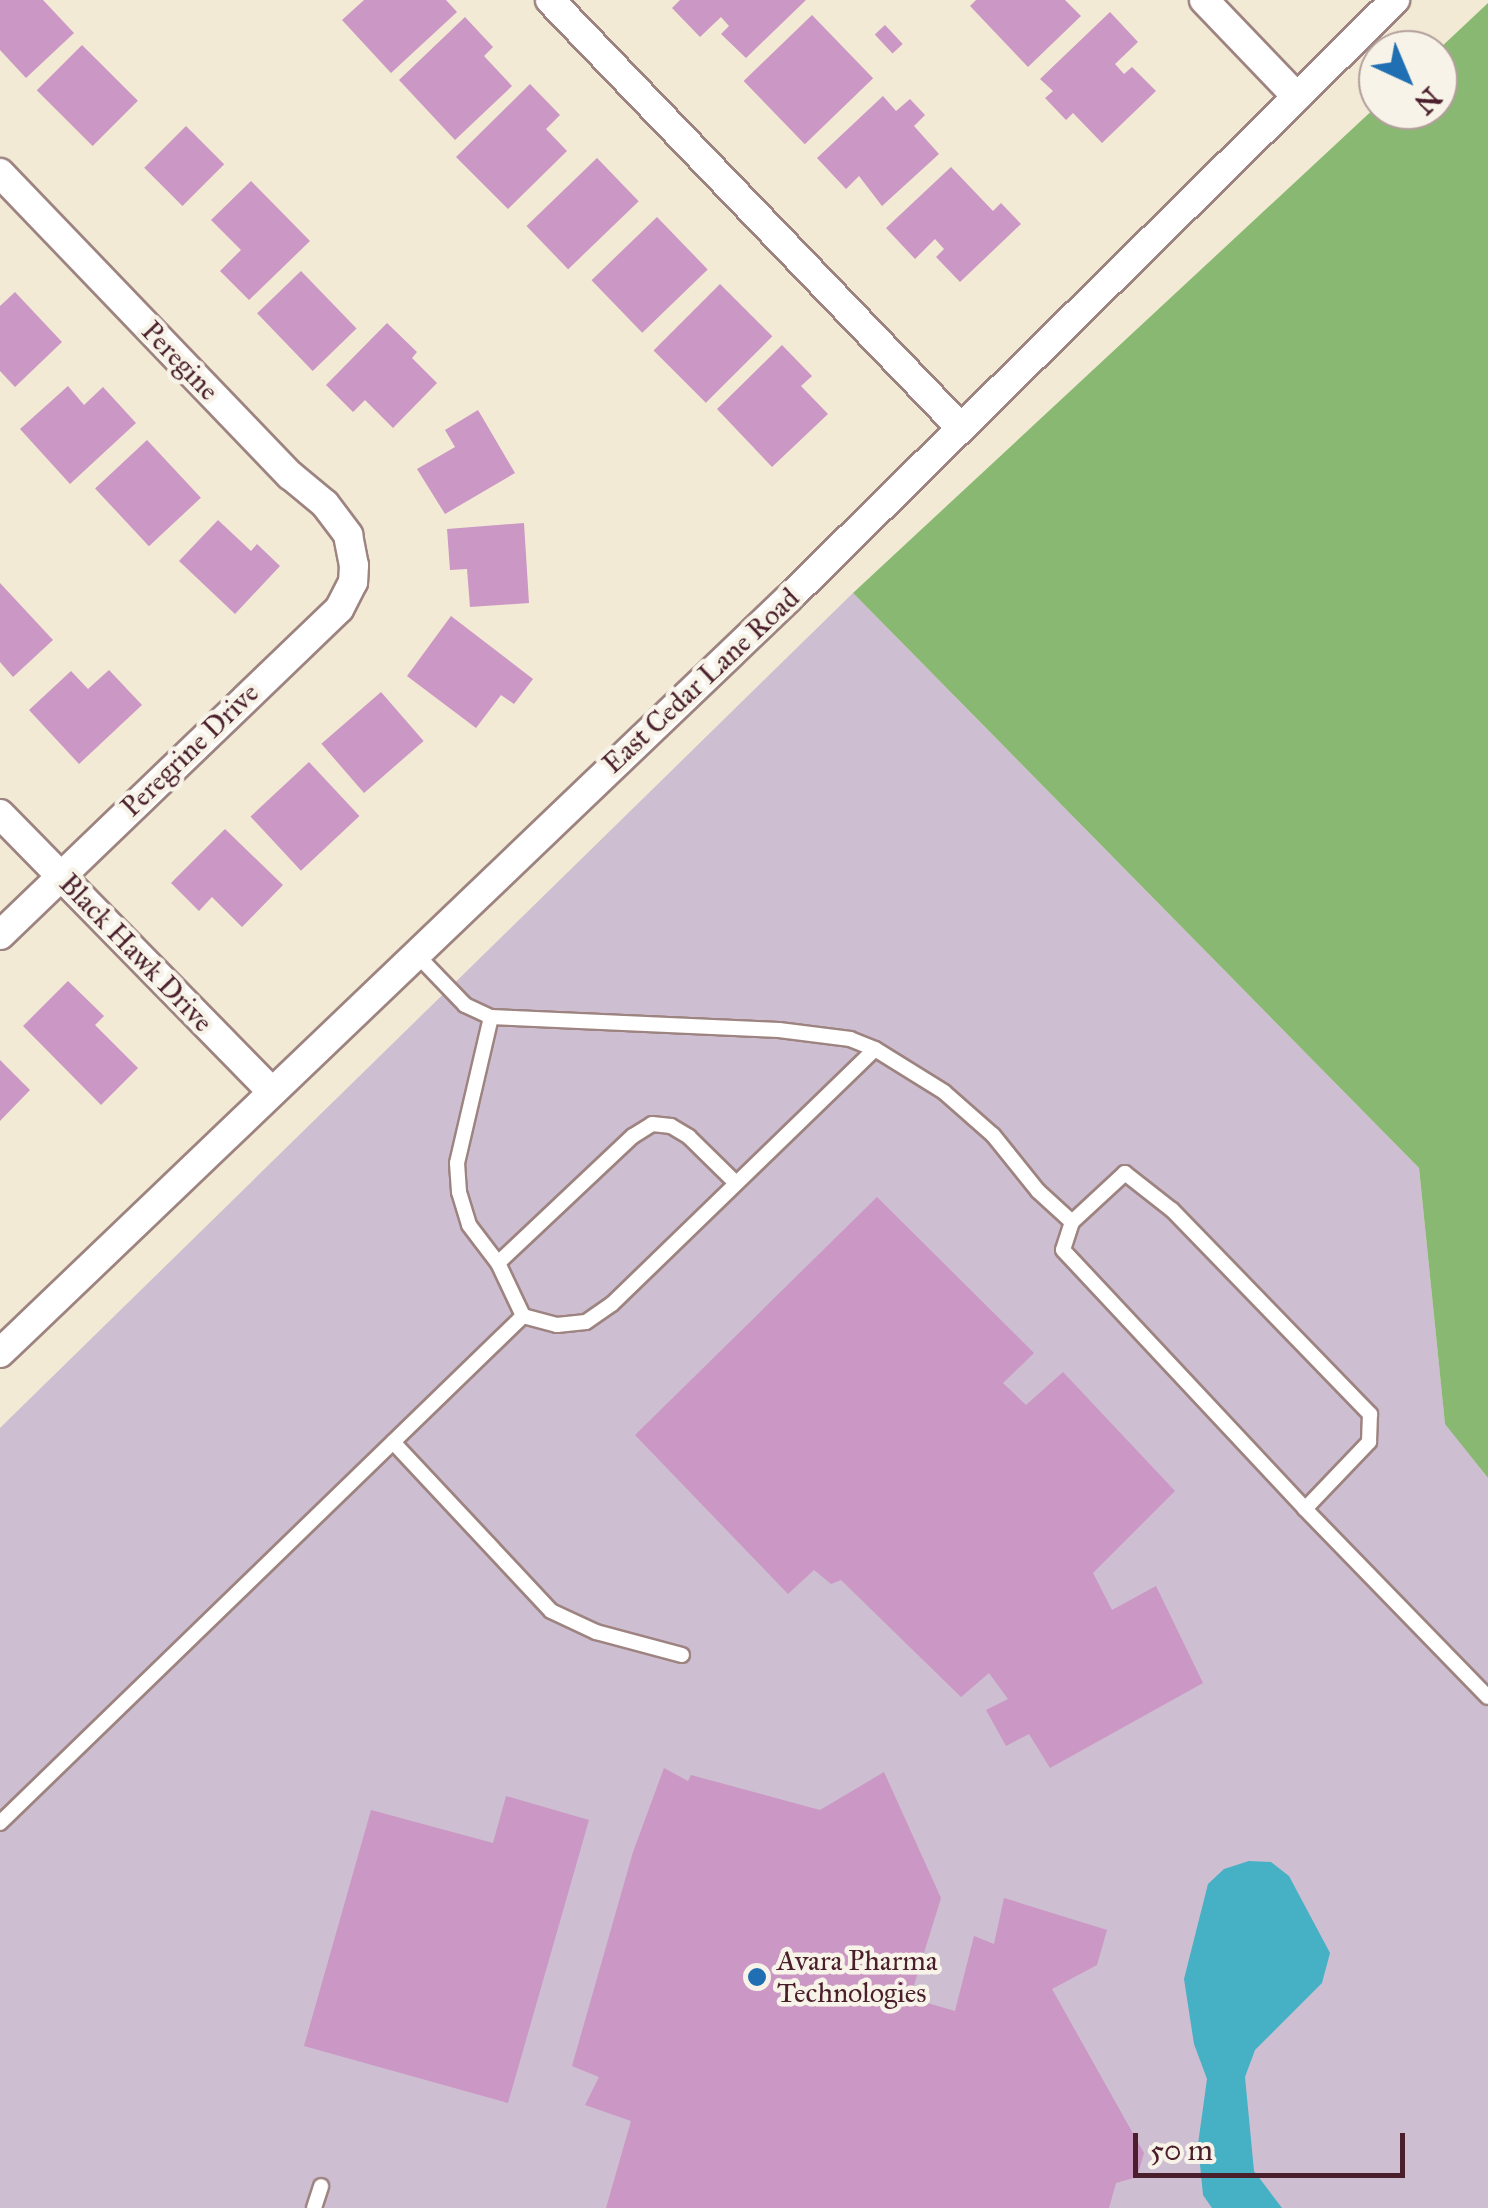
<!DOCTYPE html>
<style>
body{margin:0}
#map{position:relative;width:1488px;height:2208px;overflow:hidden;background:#f2ead5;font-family:"IM FELL Great Primer",serif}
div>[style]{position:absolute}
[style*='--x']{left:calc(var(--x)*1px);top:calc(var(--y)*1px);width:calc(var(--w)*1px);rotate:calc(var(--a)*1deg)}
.industrial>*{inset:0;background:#cebed1}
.forest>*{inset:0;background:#89b872}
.water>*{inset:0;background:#46b0c5}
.building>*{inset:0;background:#cb97c4;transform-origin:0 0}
.roads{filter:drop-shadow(2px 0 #9e8480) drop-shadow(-2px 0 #9e8480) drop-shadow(0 2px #9e8480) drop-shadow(0 -2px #9e8480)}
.lane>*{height:14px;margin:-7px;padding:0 7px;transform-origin:7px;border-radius:7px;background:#fff}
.street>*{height:28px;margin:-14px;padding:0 14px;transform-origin:14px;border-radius:14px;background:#fff}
.dots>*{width:28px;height:28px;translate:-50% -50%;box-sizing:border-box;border:5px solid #f7f3e8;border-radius:50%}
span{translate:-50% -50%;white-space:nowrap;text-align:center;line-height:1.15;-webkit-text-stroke:9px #f7f3e8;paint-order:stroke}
.street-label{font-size:28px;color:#4a1f2b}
.poi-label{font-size:28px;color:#4a1f2b}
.left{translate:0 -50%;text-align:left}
.north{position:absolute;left:1358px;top:30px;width:100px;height:100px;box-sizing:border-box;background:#f7f3e8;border:2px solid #b29e9c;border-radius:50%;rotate:136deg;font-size:28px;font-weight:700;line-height:40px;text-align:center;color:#4a1f2b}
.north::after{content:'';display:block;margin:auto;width:35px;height:45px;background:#1f6fb2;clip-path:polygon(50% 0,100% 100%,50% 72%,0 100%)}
.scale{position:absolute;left:1133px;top:2133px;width:272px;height:45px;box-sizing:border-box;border:5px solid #4a1f2b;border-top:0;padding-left:12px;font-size:30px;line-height:35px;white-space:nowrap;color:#4a1f2b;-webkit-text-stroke:8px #f7f3e8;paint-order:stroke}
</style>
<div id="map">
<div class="industrial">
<i style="clip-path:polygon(853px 593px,1419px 1168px,1445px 1423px,1488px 1478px,1488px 2208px,0 2208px,0 1428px)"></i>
</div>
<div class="forest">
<i style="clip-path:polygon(1488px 3px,1488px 1478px,1445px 1424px,1419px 1168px,853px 593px,1378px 105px,1378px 110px,1438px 110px,1438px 50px)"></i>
</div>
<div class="water">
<i style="clip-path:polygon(1249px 1861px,1271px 1862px,1289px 1876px,1330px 1953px,1322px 1983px,1255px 2050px,1245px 2077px,1254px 2171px,1282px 2208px,1212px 2208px,1203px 2195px,1198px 2144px,1207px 2079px,1194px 2044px,1184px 1979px,1208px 1884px,1224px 1869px)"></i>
</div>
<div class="building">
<i style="clip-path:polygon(0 0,43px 0,74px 33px,26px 78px,0 50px)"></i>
<i style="clip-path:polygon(364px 0,446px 0,457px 12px,391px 73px,342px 20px)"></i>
<i style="clip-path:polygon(680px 0,806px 0,746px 58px,721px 34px,729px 26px,721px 17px,700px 37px,672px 8px)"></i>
<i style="clip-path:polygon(976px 0,1065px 0,1081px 16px,1028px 67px,970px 6px)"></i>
<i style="clip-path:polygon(1110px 12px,1138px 42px,1115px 64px,1124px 74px,1132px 67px,1156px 91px,1102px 143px,1073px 113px,1066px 120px,1045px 98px,1053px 91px,1040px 79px)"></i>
<i style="left:812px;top:15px;width:88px;height:95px;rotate:46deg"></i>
<i style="clip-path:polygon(465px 17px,493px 47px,484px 56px,512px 86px,455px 140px,399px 80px)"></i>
<i style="left:885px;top:25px;width:26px;height:14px;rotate:47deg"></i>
<i style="left:82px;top:45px;width:79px;height:64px;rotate:45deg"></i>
<i style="clip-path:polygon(530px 84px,560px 115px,546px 129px,567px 151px,508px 209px,456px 157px)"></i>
<i style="clip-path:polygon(883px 96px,896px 111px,910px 99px,925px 115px,914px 126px,939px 154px,882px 206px,859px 176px,846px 189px,817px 158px)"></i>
<i style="left:186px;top:126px;width:54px;height:59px;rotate:45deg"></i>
<i style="left:597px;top:158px;width:60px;height:98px;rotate:46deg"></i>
<i style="clip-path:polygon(951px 167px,993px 211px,1001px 203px,1021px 224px,960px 282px,936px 257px,944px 249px,935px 239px,915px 259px,886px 228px)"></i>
<i style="clip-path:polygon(251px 181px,310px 241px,249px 300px,220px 271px,241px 250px,211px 220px)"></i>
<i style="left:657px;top:217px;width:73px;height:91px;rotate:46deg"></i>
<i style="left:301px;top:271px;width:80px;height:61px;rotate:46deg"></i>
<i style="left:720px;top:284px;width:74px;height:94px;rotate:45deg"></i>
<i style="clip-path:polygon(15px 292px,62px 342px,15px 387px,0 371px,0 306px)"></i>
<i style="clip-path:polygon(387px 323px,417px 352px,412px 358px,437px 383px,393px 428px,365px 400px,353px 412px,326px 385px)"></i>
<i style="clip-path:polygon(782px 345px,812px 376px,801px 386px,828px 414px,772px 467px,717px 409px)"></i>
<i style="clip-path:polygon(68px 386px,84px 405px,103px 387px,136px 423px,70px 484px,20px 429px)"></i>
<i style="clip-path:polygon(478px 410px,515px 473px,445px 514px,417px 469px,455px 447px,445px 430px)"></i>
<i style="left:147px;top:440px;width:79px;height:71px;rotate:47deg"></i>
<i style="clip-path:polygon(218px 520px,251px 551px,257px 544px,280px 566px,235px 614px,179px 561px)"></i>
<i style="clip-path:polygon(524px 523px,529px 603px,470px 607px,467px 569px,450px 570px,447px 529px)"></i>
<i style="clip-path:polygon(0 583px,53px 640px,13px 677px,0 662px)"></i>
<i style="clip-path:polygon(451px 616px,533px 679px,514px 704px,501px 695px,476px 728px,407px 676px)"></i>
<i style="clip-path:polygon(109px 670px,142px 705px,79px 764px,29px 710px,71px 671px,88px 689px)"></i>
<i style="left:381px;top:692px;width:65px;height:79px;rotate:49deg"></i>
<i style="left:309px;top:762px;width:74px;height:80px;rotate:47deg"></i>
<i style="clip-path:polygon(225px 829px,283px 885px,242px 927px,212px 897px,199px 911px,171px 883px)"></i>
<i style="clip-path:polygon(68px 981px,104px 1016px,95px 1025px,138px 1068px,101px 1105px,23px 1026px)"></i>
<i style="clip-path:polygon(0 1060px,30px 1090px,0 1121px)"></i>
<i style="clip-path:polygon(877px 1197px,1034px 1353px,1003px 1383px,1026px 1405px,1063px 1372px,1175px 1491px,1093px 1573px,1112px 1610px,1156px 1586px,1203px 1683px,1050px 1768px,1029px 1734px,1006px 1746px,986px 1710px,1008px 1699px,989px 1673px,961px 1697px,841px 1580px,831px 1584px,814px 1570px,788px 1594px,635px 1435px)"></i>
<i style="clip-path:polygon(664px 1768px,688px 1781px,691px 1775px,820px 1810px,884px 1772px,941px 1898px,910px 1998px,955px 2011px,974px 1936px,994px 1944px,1004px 1898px,1107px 1930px,1097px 1965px,1052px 1989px,1144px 2153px,1137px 2177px,1116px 2183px,1109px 2208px,606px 2208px,631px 2121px,585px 2105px,599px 2077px,572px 2066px,633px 1852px)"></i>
<i style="clip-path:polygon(506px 1796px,589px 1820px,508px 2103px,304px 2046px,371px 1810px,493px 1843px)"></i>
</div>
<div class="roads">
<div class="lane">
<i style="--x:416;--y:954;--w:71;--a:46.1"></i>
<i style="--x:465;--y:1005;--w:29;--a:25"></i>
<i style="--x:491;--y:1017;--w:288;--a:2.6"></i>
<i style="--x:779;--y:1030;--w:72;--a:7.2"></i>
<i style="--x:850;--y:1039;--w:27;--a:22"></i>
<i style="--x:875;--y:1049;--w:81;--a:31.9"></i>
<i style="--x:944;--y:1092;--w:65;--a:41.3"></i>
<i style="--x:993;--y:1135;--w:72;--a:51.2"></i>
<i style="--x:1038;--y:1191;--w:46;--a:42.4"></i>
<i style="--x:491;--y:1017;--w:150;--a:103.1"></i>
<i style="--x:457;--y:1163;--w:29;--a:86"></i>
<i style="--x:459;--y:1192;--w:34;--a:73"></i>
<i style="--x:469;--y:1225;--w:48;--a:52.7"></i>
<i style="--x:498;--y:1263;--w:59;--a:64.7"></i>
<i style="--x:523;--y:1316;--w:35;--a:15"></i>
<i style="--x:557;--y:1325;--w:29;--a:-6"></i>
<i style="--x:586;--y:1322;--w:32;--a:-35"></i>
<i style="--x:612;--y:1304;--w:366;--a:-44.1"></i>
<i style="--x:498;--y:1263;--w:185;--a:-43.3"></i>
<i style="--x:633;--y:1136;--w:22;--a:-32"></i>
<i style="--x:652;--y:1124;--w:19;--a:6"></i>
<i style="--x:671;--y:1126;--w:21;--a:31"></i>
<i style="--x:689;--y:1137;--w:66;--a:44.4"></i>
<i style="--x:393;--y:1442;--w:231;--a:46.9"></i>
<i style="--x:551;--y:1611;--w:50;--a:25"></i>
<i style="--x:596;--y:1632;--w:89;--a:15"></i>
<i style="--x:1305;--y:1509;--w:93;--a:-46.3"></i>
<i style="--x:1369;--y:1442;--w:28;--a:-88"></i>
<i style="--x:1370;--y:1414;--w:284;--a:-134.1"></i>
<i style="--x:1172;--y:1210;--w:60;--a:-141.8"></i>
<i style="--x:1125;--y:1173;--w:72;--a:137.2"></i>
<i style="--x:1072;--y:1222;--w:29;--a:108"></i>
<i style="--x:1063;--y:1250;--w:354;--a:46.9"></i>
<i style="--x:1305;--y:1509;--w:262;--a:45.8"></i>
<i style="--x:0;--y:1823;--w:728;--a:-44.11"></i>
<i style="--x:314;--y:2208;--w:23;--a:-72"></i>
</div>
<div class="street">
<i style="--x:550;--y:0;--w:593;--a:46.16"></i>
<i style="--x:1204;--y:0;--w:134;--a:46.2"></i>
<i style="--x:0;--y:173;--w:419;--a:46.2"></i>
<i style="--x:290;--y:475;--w:45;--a:39.6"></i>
<i style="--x:325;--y:504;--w:39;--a:53"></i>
<i style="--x:348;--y:535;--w:31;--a:79"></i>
<i style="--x:354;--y:565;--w:17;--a:93"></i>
<i style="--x:353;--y:582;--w:30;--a:117"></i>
<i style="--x:339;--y:609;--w:470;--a:136.1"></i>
<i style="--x:0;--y:814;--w:388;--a:45.6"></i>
<i style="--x:0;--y:1353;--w:1091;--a:-43.74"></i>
<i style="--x:788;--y:599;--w:853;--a:-44.62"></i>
</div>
</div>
<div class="dots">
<i style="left:757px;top:1977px;background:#1f6fb2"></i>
</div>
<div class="street-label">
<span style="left:180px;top:361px;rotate:46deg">Peregine</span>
<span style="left:701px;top:681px;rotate:-43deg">East Cedar Lane Road</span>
<span style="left:190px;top:750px;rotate:-44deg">Peregrine Drive</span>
<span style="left:136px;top:953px;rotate:46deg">Black Hawk Drive</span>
</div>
<div class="poi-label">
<span class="left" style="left:777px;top:1977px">Avara Pharma<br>Technologies</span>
</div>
<div class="north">N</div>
<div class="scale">50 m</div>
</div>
